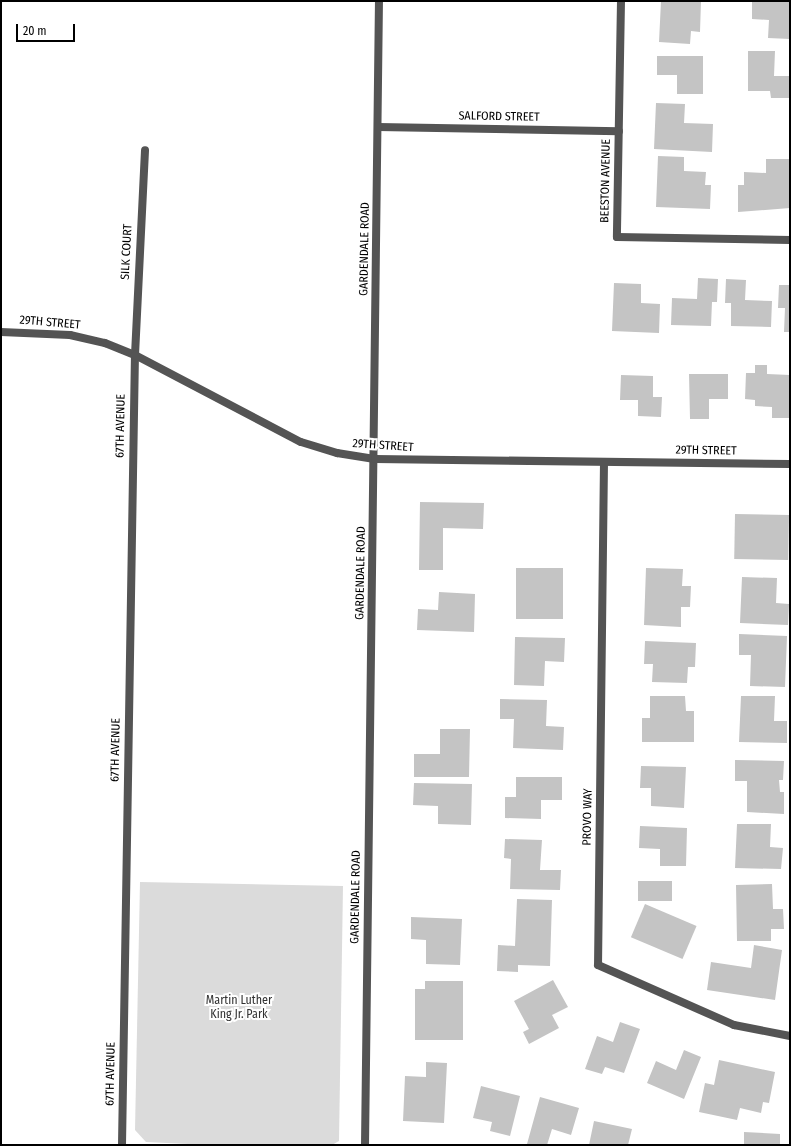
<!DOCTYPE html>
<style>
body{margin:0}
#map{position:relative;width:791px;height:1146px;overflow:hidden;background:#fff;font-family:"Fira Sans Condensed",sans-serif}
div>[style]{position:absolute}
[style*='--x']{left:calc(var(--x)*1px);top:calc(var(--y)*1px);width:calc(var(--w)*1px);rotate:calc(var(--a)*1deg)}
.green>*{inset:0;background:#dbdbdb}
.building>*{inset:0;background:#c4c4c4;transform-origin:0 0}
.minor>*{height:8px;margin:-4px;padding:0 4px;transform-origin:4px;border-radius:4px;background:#545454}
.tertiary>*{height:8px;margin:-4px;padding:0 4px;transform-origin:4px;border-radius:4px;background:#545454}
span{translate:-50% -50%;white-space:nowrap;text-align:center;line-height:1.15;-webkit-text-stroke:4px #fff;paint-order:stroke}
.street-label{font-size:12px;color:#000}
.park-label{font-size:12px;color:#323232}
.frame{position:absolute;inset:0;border:2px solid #000;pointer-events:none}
.scale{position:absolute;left:16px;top:24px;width:59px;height:18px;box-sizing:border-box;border:2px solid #000;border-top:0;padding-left:5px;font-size:12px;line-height:14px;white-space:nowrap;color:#000;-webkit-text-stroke:3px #fff;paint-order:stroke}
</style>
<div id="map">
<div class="green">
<i style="clip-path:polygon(140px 882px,343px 886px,339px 1141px,332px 1145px,209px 1145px,146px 1142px,135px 1130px)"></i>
</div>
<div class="building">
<i style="clip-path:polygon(661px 1px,701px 1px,700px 32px,691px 31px,690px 44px,659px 42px)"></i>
<i style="clip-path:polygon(752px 1px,790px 1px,790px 39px,768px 38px,769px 20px,752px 19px)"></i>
<i style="clip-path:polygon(748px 51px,775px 51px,774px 76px,790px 76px,790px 98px,771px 98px,770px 91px,748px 91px)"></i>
<i style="clip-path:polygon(657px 56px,703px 56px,703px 94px,677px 94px,677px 75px,657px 75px)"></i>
<i style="clip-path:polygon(656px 103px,685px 104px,684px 123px,713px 124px,712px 152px,654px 149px)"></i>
<i style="clip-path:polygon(658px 156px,684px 157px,684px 171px,706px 172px,705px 185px,711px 185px,710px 209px,656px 207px)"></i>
<i style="clip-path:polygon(766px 159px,790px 159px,790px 208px,738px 212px,738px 185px,744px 185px,744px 172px,766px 173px)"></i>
<i style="clip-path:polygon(698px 278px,718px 279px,717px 302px,712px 302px,711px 326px,671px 325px,672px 298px,697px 299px)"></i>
<i style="clip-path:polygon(726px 279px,746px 280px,745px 300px,772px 301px,771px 327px,731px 326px,731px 303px,725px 303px)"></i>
<i style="clip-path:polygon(614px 283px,641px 284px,641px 303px,660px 304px,659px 333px,612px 331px)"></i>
<i style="clip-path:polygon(779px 285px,790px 285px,790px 332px,784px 332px,785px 308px,778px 308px)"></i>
<i style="clip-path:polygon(755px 365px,767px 365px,767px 374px,790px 375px,790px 418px,772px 418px,772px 407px,755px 406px,755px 400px,745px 399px,746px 373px,755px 373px)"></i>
<i style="clip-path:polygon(689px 374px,728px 374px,728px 399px,709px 399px,709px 419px,690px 419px)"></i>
<i style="clip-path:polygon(621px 375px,653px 376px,653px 397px,662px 397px,661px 417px,638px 416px,638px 400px,620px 400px)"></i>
<i style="clip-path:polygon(420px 502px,484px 503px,483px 529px,443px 528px,443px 570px,419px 570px)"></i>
<i style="left:735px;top:514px;width:54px;height:45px;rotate:1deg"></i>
<i style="left:516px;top:568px;width:47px;height:51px"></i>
<i style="clip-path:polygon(646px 568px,683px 569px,682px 586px,691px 586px,690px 607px,681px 607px,681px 627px,644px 625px)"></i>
<i style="clip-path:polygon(742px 577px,777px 578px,776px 603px,789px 604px,788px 625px,740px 623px)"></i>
<i style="clip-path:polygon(439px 592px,475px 594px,474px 632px,417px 630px,418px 609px,438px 610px)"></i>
<i style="clip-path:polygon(739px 634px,787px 636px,785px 687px,750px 686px,751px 655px,739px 655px)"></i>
<i style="clip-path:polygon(515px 637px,565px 638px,564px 662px,545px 661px,544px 686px,514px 685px)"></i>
<i style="clip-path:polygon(645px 641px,696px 643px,695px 667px,688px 667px,687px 683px,652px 682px,653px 664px,644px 664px)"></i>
<i style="clip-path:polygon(650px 696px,685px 696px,686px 711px,694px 711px,694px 742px,642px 742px,642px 718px,650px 718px)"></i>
<i style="clip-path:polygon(741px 696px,775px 696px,774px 721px,787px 721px,787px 743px,739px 742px)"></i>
<i style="clip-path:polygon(500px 699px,547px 700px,546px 726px,564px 727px,563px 750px,513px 748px,514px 719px,500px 719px)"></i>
<i style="clip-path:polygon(440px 729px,470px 729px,469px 777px,414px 777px,414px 754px,440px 754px)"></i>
<i style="clip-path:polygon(735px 760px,784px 761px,783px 780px,779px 780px,780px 792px,784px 792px,784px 814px,747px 812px,747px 781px,735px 781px)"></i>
<i style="clip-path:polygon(641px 766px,686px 767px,684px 808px,651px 806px,651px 788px,640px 788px)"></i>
<i style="clip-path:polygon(516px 777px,562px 777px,562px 800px,541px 800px,541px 819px,505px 818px,505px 797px,516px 797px)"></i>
<i style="clip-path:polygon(414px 783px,472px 784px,471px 825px,438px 824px,438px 806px,413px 805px)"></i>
<i style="clip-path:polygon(737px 824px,771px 824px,770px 847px,783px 848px,781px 869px,735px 868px)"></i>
<i style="clip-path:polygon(640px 826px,687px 828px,686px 866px,660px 866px,660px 849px,639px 848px)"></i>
<i style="clip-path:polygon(505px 839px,542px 840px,540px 870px,561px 870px,560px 890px,510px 889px,511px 859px,504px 858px)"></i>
<i style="left:638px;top:881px;width:34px;height:20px"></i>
<i style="clip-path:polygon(772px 884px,773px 909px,783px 909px,784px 929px,771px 929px,771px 941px,737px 941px,736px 885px)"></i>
<i style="clip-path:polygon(517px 899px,552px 900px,550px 966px,518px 965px,518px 972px,497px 971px,498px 945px,515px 946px)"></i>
<i style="left:645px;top:904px;width:56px;height:36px;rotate:23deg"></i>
<i style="clip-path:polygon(411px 917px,462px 919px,460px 965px,426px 964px,426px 940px,411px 939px)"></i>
<i style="clip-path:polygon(754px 945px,782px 950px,775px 1000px,707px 990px,711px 962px,751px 968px)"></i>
<i style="clip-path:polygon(553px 980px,568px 1007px,552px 1015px,559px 1028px,529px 1044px,523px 1032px,529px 1029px,514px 1001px)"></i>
<i style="clip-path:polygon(425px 981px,463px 981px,463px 1040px,415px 1040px,415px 989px,425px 989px)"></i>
<i style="clip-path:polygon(620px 1022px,640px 1029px,624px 1073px,605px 1067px,602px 1074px,585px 1069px,597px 1036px,613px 1042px)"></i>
<i style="clip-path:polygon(684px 1050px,701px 1057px,684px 1099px,647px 1083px,656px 1061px,676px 1070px)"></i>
<i style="clip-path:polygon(719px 1060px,775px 1072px,769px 1103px,763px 1102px,761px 1113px,740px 1108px,737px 1120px,699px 1112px,705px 1083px,714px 1085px)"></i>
<i style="clip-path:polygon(426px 1062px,447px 1063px,444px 1123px,403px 1121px,405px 1076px,426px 1077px)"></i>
<i style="clip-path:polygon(481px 1086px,520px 1096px,510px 1136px,490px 1131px,492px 1122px,473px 1118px)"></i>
<i style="clip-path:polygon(540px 1097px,579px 1108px,571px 1135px,552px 1129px,547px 1145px,527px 1144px)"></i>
<i style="clip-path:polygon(594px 1121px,632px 1129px,628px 1145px,589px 1145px)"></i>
<i style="clip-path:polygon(744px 1132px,780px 1134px,780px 1145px,744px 1145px)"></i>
</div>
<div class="minor">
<i style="--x:621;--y:1;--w:236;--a:91"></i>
<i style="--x:617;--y:237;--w:173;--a:1"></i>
<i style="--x:378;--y:127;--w:241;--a:1"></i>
<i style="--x:604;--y:462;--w:503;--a:90.68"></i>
<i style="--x:598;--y:965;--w:149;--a:23.8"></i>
<i style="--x:734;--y:1025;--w:57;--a:11.1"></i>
<i style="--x:122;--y:1145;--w:790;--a:-89.06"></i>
<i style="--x:135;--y:355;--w:205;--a:-87.2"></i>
<i style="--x:365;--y:1145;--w:1144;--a:-89.3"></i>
</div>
<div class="tertiary">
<i style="--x:1;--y:332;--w:69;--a:2.5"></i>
<i style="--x:70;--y:335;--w:36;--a:13"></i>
<i style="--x:105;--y:343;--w:32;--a:22"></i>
<i style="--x:135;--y:355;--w:187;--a:27.7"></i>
<i style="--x:301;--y:442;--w:38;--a:17"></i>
<i style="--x:337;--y:453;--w:38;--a:9"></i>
<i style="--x:375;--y:459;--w:415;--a:0.7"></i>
</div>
<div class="street-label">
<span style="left:499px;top:117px;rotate:1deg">SALFORD STREET</span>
<span style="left:606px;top:181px;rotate:-89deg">BEESTON AVENUE</span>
<span style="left:365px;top:249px;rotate:-89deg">GARDENDALE ROAD</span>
<span style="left:127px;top:252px;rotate:-87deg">SILK COURT</span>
<span style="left:50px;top:323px;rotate:5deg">29TH STREET</span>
<span style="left:121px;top:426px;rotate:-89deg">67TH AVENUE</span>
<span style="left:383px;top:446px;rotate:4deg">29TH STREET</span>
<span style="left:706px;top:451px;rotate:1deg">29TH STREET</span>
<span style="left:361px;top:573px;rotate:-89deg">GARDENDALE ROAD</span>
<span style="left:116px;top:750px;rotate:-89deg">67TH AVENUE</span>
<span style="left:588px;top:817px;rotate:-89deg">PROVO WAY</span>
<span style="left:356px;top:897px;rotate:-89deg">GARDENDALE ROAD</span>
<span style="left:111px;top:1074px;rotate:-89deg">67TH AVENUE</span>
</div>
<div class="park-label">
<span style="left:239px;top:1008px">Martin Luther<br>King Jr. Park</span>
</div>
<div class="frame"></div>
<div class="scale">20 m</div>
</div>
